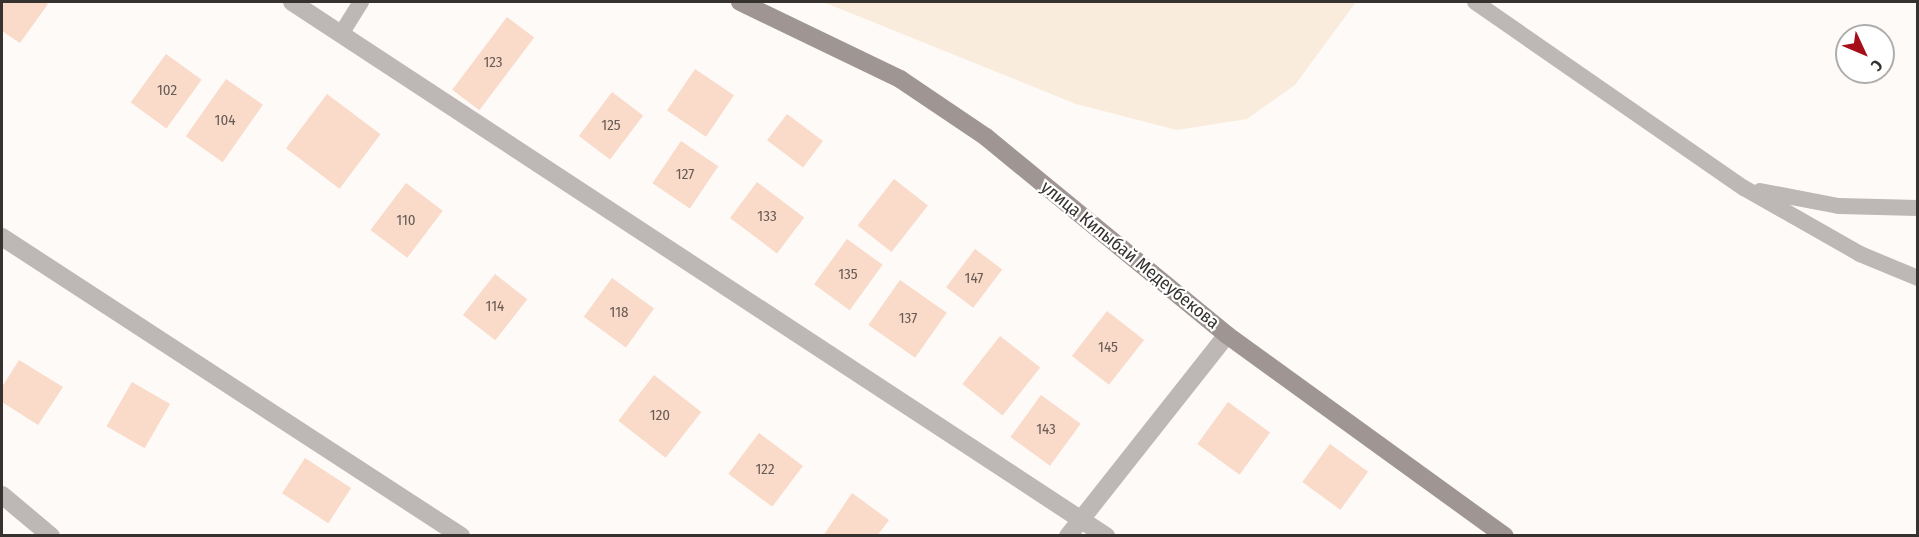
<!DOCTYPE html>
<meta charset="utf-8">
<style>
body{margin:0}
#map{position:relative;width:1919px;height:537px;overflow:hidden;background:#fefaf7;font-family:"Fira Sans Condensed",sans-serif}
div>[style]{position:absolute}
[style*='--x']{left:calc(var(--x)*1px);top:calc(var(--y)*1px);width:calc(var(--w)*1px);rotate:calc(var(--a)*1deg)}
.built>*{inset:0;background:#faecdc}
.building>*{inset:0;background:#fadac9;transform-origin:0 0}
.service>*{height:16px;margin:-8px;padding:0 8px;transform-origin:8px;border-radius:8px;background:#bdb7b6}
.minor>*{height:18px;margin:-9px;padding:0 9px;transform-origin:9px;border-radius:9px;background:#bdb7b6}
.secondary>*{height:18px;margin:-9px;padding:0 9px;transform-origin:9px;border-radius:9px;background:#9f9694}
span{translate:-50% -50%;white-space:nowrap;text-align:center;line-height:1.15;-webkit-text-stroke:4.5px #fff;paint-order:stroke}
.number-label{font-size:15px;color:#675c56}
.number-label span{-webkit-text-stroke-width:0}
.street-label{font-size:18px;color:#36322f}
.frame{position:absolute;inset:0;border:3px solid #36322f;pointer-events:none}
.north{position:absolute;left:1835px;top:24px;width:60px;height:60px;box-sizing:border-box;background:#fff;border:2px solid #afadac;border-radius:50%;rotate:134deg;font-size:16px;font-weight:700;line-height:24px;text-align:center;color:#36322f}
.north::after{content:'';display:block;margin:auto;width:21px;height:27px;background:#a60e1a;clip-path:polygon(50% 0,100% 100%,50% 72%,0 100%)}
</style>
<div id="map">
<div class="built">
<i style="clip-path:polygon(823px 2px,1356px 2px,1295px 85px,1247px 119px,1177px 130px,1076px 104px)"></i>
</div>
<div class="building">
<i style="clip-path:polygon(2px 2px,44px 2px,48px 4px,20px 43px,2px 31px)"></i>
<i style="left:507px;top:17px;width:34px;height:91px;rotate:37deg"></i>
<i style="left:166px;top:54px;width:44px;height:60px;rotate:36deg"></i>
<i style="left:695px;top:69px;width:47px;height:50px;rotate:34deg"></i>
<i style="left:226px;top:79px;width:45px;height:70px;rotate:35deg"></i>
<i style="left:612px;top:92px;width:39px;height:55px;rotate:37deg"></i>
<i style="left:327px;top:94px;width:67px;height:68px;rotate:37deg"></i>
<i style="left:787px;top:114px;width:45px;height:33px;rotate:37deg"></i>
<i style="left:681px;top:141px;width:45px;height:51px;rotate:34deg"></i>
<i style="left:894px;top:179px;width:43px;height:59px;rotate:38deg"></i>
<i style="left:757px;top:182px;width:59px;height:45px;rotate:37deg"></i>
<i style="left:406px;top:183px;width:46px;height:59px;rotate:37deg"></i>
<i style="left:847px;top:239px;width:44px;height:56px;rotate:36deg"></i>
<i style="left:975px;top:249px;width:34px;height:48px;rotate:37deg"></i>
<i style="left:495px;top:274px;width:41px;height:52px;rotate:38deg"></i>
<i style="left:612px;top:278px;width:52px;height:48px;rotate:36deg"></i>
<i style="left:900px;top:280px;width:57px;height:55px;rotate:35deg"></i>
<i style="left:1107px;top:311px;width:47px;height:57px;rotate:38deg"></i>
<i style="left:1000px;top:336px;width:51px;height:61px;rotate:38deg"></i>
<i style="clip-path:polygon(19px 360px,63px 387px,38px 425px,2px 402px,2px 387px)"></i>
<i style="left:654px;top:375px;width:60px;height:58px;rotate:38deg"></i>
<i style="left:132px;top:382px;width:44px;height:51px;rotate:30deg"></i>
<i style="left:1041px;top:395px;width:49px;height:52px;rotate:36deg"></i>
<i style="left:1228px;top:402px;width:52px;height:52px;rotate:36deg"></i>
<i style="left:759px;top:433px;width:55px;height:51px;rotate:37deg"></i>
<i style="left:1330px;top:444px;width:47px;height:47px;rotate:36deg"></i>
<i style="left:305px;top:458px;width:55px;height:42px;rotate:33deg"></i>
<i style="clip-path:polygon(852px 493px,889px 520px,877px 536px,823px 536px)"></i>
</div>
<div class="service">
<i style="--x:1475;--y:2;--w:327;--a:34.7"></i>
<i style="--x:1744;--y:188;--w:133;--a:29.6"></i>
<i style="--x:1860;--y:254;--w:63;--a:22.5"></i>
<i style="--x:341;--y:34;--w:38;--a:-58"></i>
<i style="--x:1760;--y:191;--w:80;--a:10.8"></i>
<i style="--x:1839;--y:206;--w:79;--a:1.5"></i>
</div>
<div class="minor">
<i style="--x:292;--y:2;--w:974;--a:33.27"></i>
<i style="--x:2;--y:237;--w:548;--a:33.08"></i>
<i style="--x:2;--y:495;--w:64;--a:39.9"></i>
<i style="--x:1068;--y:536;--w:256;--a:-51.7"></i>
</div>
<div class="secondary">
<i style="--x:740;--y:2;--w:178;--a:25.7"></i>
<i style="--x:900;--y:79;--w:104;--a:34"></i>
<i style="--x:986;--y:137;--w:312;--a:39.4"></i>
<i style="--x:1227;--y:335;--w:343;--a:35.9"></i>
</div>
<div class="number-label">
<span style="left:493px;top:63px">123</span>
<span style="left:167px;top:91px">102</span>
<span style="left:225px;top:121px">104</span>
<span style="left:611px;top:126px">125</span>
<span style="left:685px;top:175px">127</span>
<span style="left:767px;top:217px">133</span>
<span style="left:406px;top:221px">110</span>
<span style="left:848px;top:275px">135</span>
<span style="left:974px;top:279px">147</span>
<span style="left:495px;top:307px">114</span>
<span style="left:619px;top:313px">118</span>
<span style="left:908px;top:319px">137</span>
<span style="left:1108px;top:348px">145</span>
<span style="left:660px;top:416px">120</span>
<span style="left:1046px;top:430px">143</span>
<span style="left:765px;top:470px">122</span>
</div>
<div class="street-label">
<span style="left:1130px;top:255px;rotate:39deg">улица Килыбай Медеубекова</span>
</div>
<div class="frame"></div>
<div class="north">С</div>
</div>
